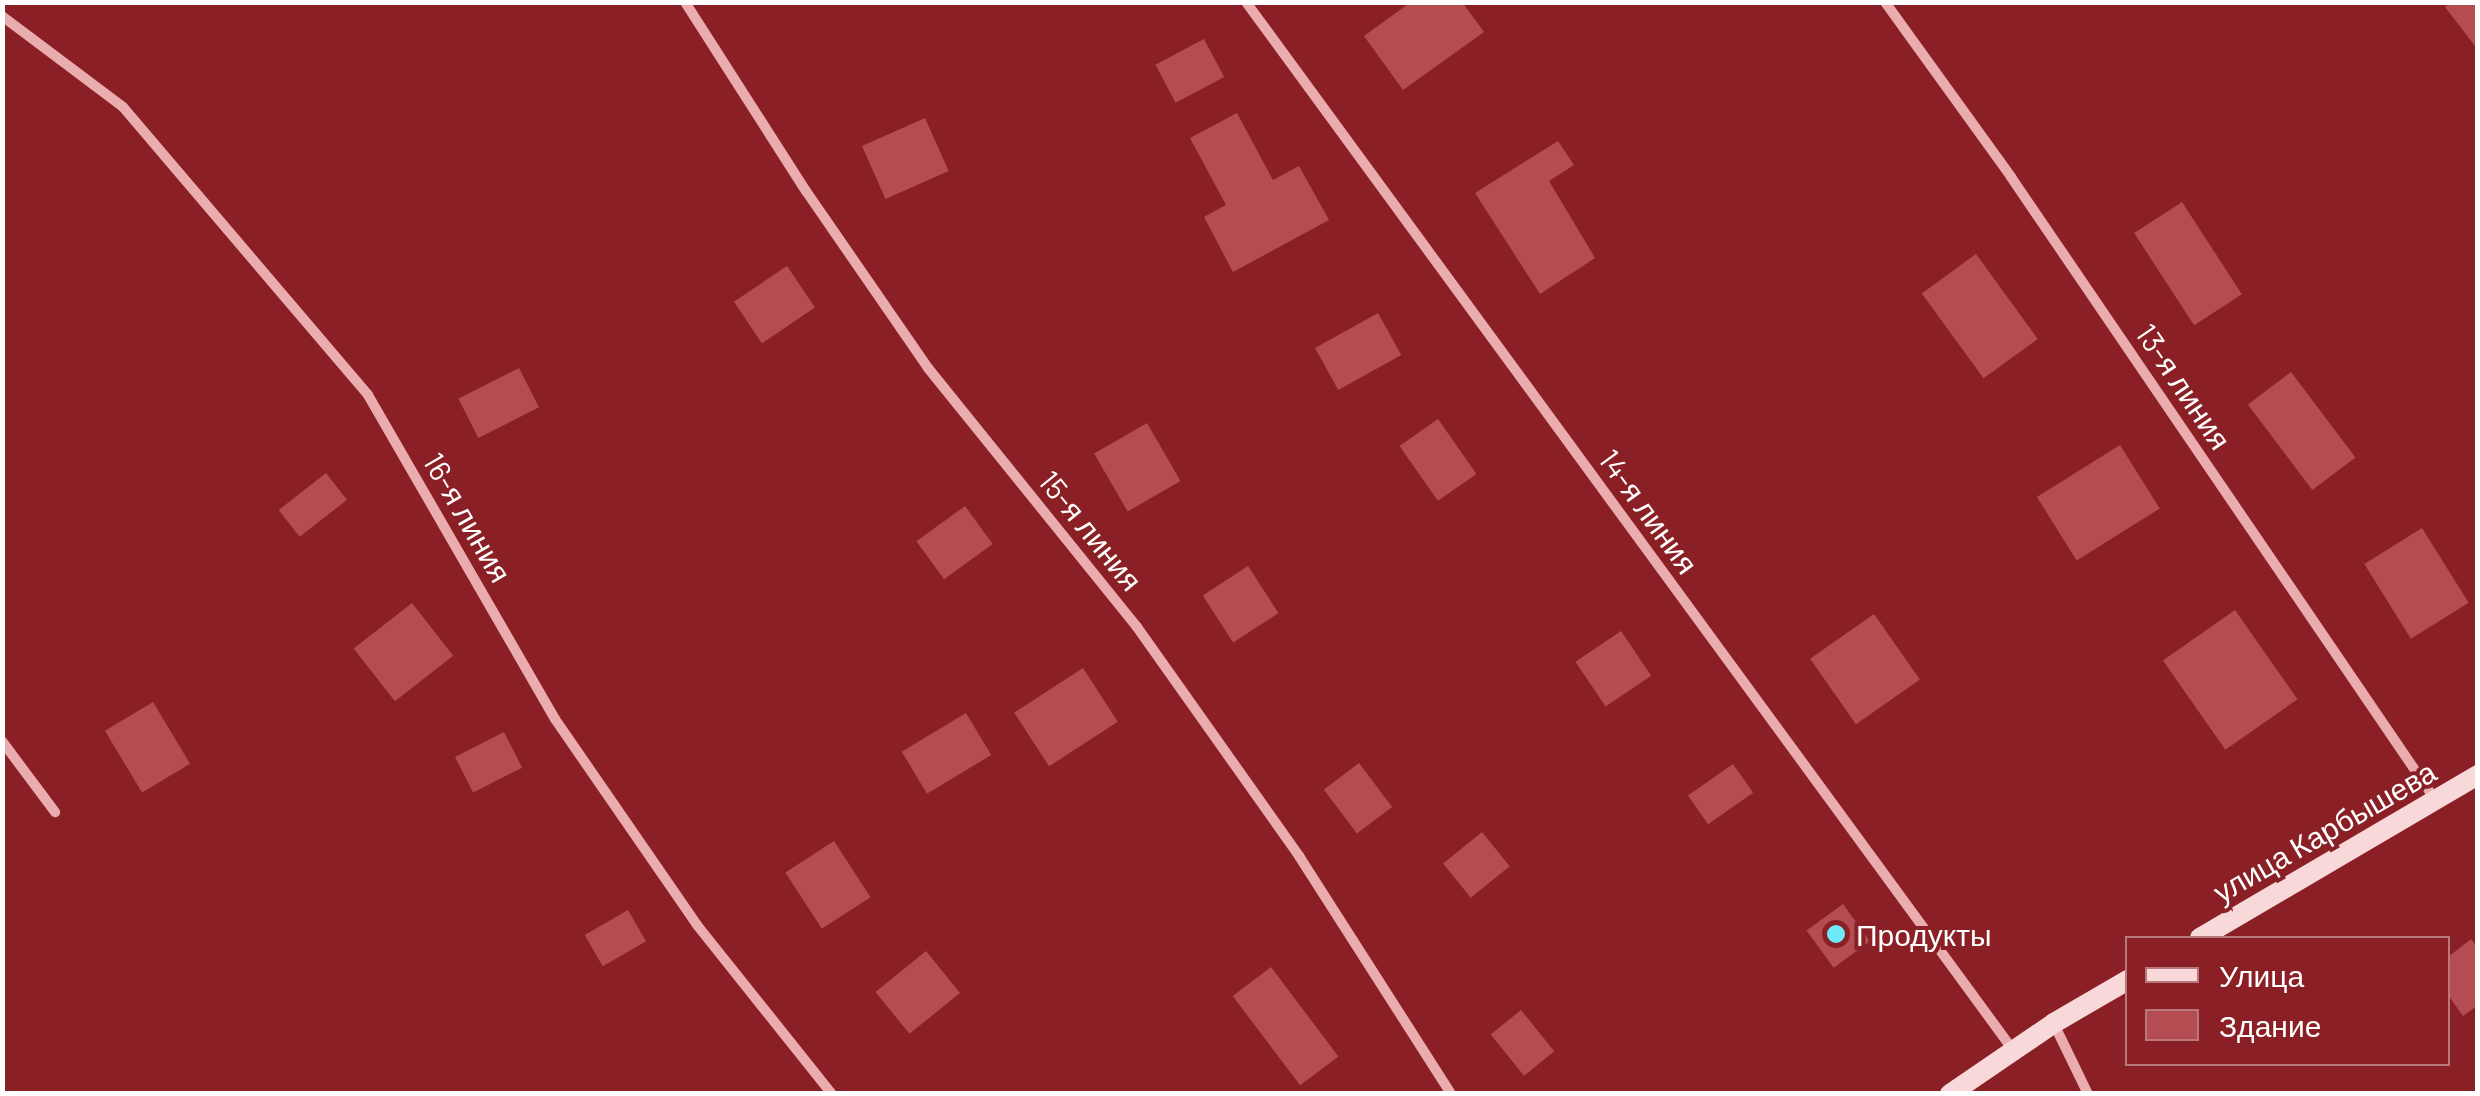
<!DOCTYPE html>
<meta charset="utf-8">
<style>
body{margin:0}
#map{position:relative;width:2480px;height:1096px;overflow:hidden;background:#8a2025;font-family:Barlow,sans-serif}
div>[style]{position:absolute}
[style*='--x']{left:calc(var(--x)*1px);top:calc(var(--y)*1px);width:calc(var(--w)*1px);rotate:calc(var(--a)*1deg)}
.building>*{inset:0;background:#b34d52;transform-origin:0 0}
.minor>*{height:10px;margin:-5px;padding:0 5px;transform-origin:5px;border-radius:5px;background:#ebacb0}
.secondary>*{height:20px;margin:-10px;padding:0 10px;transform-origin:10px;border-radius:10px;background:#f8d8d9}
.dots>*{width:28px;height:28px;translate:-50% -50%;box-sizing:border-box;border:5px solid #8a2025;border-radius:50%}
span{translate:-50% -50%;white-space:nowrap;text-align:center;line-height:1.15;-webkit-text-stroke:8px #8a2025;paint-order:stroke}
.street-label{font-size:30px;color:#fff}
.poi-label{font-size:30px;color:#fff}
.left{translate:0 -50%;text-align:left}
.frame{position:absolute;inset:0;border:5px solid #fff;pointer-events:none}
.legend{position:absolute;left:2125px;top:936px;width:325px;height:130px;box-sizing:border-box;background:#8a2025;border:2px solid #b9797c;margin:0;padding:12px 18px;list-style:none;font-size:30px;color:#fff}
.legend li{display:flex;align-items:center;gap:20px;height:50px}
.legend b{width:50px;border:2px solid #b9797c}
</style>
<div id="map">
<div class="building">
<i style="clip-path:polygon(1411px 2px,1462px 2px,1484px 32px,1403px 90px,1364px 36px)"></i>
<i style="clip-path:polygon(2451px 2px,2478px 2px,2475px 46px,2445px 7px)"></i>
<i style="left:1204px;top:39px;width:43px;height:55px;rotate:62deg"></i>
<i style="clip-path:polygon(1237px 113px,1273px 180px,1299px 166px,1329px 220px,1233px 272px,1204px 217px,1226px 205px,1190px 138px)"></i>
<i style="left:925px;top:118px;width:58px;height:69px;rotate:66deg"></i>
<i style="clip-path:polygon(1558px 141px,1574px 165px,1549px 181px,1595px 258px,1540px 294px,1475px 193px)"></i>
<i style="left:2182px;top:202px;width:110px;height:57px;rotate:57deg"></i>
<i style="left:1976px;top:254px;width:105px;height:67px;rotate:54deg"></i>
<i style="left:787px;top:266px;width:50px;height:64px;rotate:56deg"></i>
<i style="left:1378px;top:313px;width:48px;height:72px;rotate:61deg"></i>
<i style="left:519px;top:368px;width:44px;height:68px;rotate:63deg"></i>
<i style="left:2291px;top:372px;width:107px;height:54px;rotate:53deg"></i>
<i style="left:1438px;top:419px;width:67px;height:47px;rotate:55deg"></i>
<i style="left:1147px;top:423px;width:67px;height:61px;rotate:60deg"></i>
<i style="left:2120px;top:445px;width:75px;height:98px;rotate:58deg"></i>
<i style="left:326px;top:473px;width:34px;height:60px;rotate:52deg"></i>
<i style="left:965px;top:506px;width:47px;height:60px;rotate:54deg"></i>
<i style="left:2422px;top:528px;width:88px;height:68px;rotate:58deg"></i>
<i style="left:1248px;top:566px;width:56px;height:54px;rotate:57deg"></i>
<i style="left:412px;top:603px;width:67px;height:74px;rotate:52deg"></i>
<i style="left:2235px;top:610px;width:109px;height:88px;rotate:55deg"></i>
<i style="left:1874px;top:614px;width:80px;height:78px;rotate:55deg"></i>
<i style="left:1621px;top:631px;width:54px;height:55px;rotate:56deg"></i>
<i style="left:1083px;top:668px;width:64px;height:82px;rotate:57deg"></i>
<i style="left:153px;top:702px;width:72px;height:56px;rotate:59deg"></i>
<i style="left:966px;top:713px;width:49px;height:75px;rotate:59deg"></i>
<i style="left:504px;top:732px;width:40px;height:55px;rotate:63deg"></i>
<i style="left:1359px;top:763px;width:55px;height:44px;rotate:53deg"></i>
<i style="left:1733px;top:764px;width:35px;height:55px;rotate:55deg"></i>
<i style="left:1482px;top:832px;width:44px;height:50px;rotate:51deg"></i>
<i style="left:834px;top:841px;width:67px;height:58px;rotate:57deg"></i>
<i style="left:1843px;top:904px;width:46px;height:45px;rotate:54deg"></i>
<i style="left:628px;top:910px;width:36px;height:50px;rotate:60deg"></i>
<i style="clip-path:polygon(2471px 939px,2478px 948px,2478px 1005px,2463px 1016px,2448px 995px,2448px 957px)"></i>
<i style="left:926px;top:951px;width:54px;height:65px;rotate:51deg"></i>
<i style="left:1271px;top:967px;width:112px;height:48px;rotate:53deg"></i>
<i style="left:1521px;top:1010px;width:53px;height:39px;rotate:51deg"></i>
</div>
<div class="minor">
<i style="--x:685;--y:2;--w:224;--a:57.4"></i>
<i style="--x:806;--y:191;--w:215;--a:55.4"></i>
<i style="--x:928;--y:368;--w:333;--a:51.1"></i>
<i style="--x:1137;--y:627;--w:281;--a:54.7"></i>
<i style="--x:1299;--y:856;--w:282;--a:57.4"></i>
<i style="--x:1246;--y:2;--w:1299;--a:53.8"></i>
<i style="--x:1885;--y:2;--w:216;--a:54.2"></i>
<i style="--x:2011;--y:177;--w:755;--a:55.74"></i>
<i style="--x:2;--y:16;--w:151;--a:36.9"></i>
<i style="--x:123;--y:107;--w:378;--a:49.6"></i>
<i style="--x:368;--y:395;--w:374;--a:60"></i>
<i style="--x:555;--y:719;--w:250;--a:55.4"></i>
<i style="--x:697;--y:925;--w:216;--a:51.4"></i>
<i style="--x:2;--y:741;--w:89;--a:53.3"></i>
<i style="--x:2054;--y:1024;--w:78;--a:64.1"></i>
</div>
<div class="secondary">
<i style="--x:2200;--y:938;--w:322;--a:-30.4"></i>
<i style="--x:1950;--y:1094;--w:126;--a:-34.3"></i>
<i style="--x:2054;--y:1023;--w:86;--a:-30.2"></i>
</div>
<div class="dots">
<i style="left:1836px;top:934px;background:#6de9f8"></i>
</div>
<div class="street-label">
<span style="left:2184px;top:386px;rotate:56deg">13-я линия</span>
<span style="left:1649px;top:511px;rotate:54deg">14-я линия</span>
<span style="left:468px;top:517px;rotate:60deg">16-я линия</span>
<span style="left:1091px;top:530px;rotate:51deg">15-я линия</span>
<span style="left:2324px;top:831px;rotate:-30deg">улица Карбышева</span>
</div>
<div class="poi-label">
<span class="left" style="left:1856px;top:934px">Продукты</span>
</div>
<div class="frame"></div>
<ul class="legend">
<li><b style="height:12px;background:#f8d8d9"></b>Улица</li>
<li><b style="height:28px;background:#b34d52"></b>Здание</li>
</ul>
</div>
